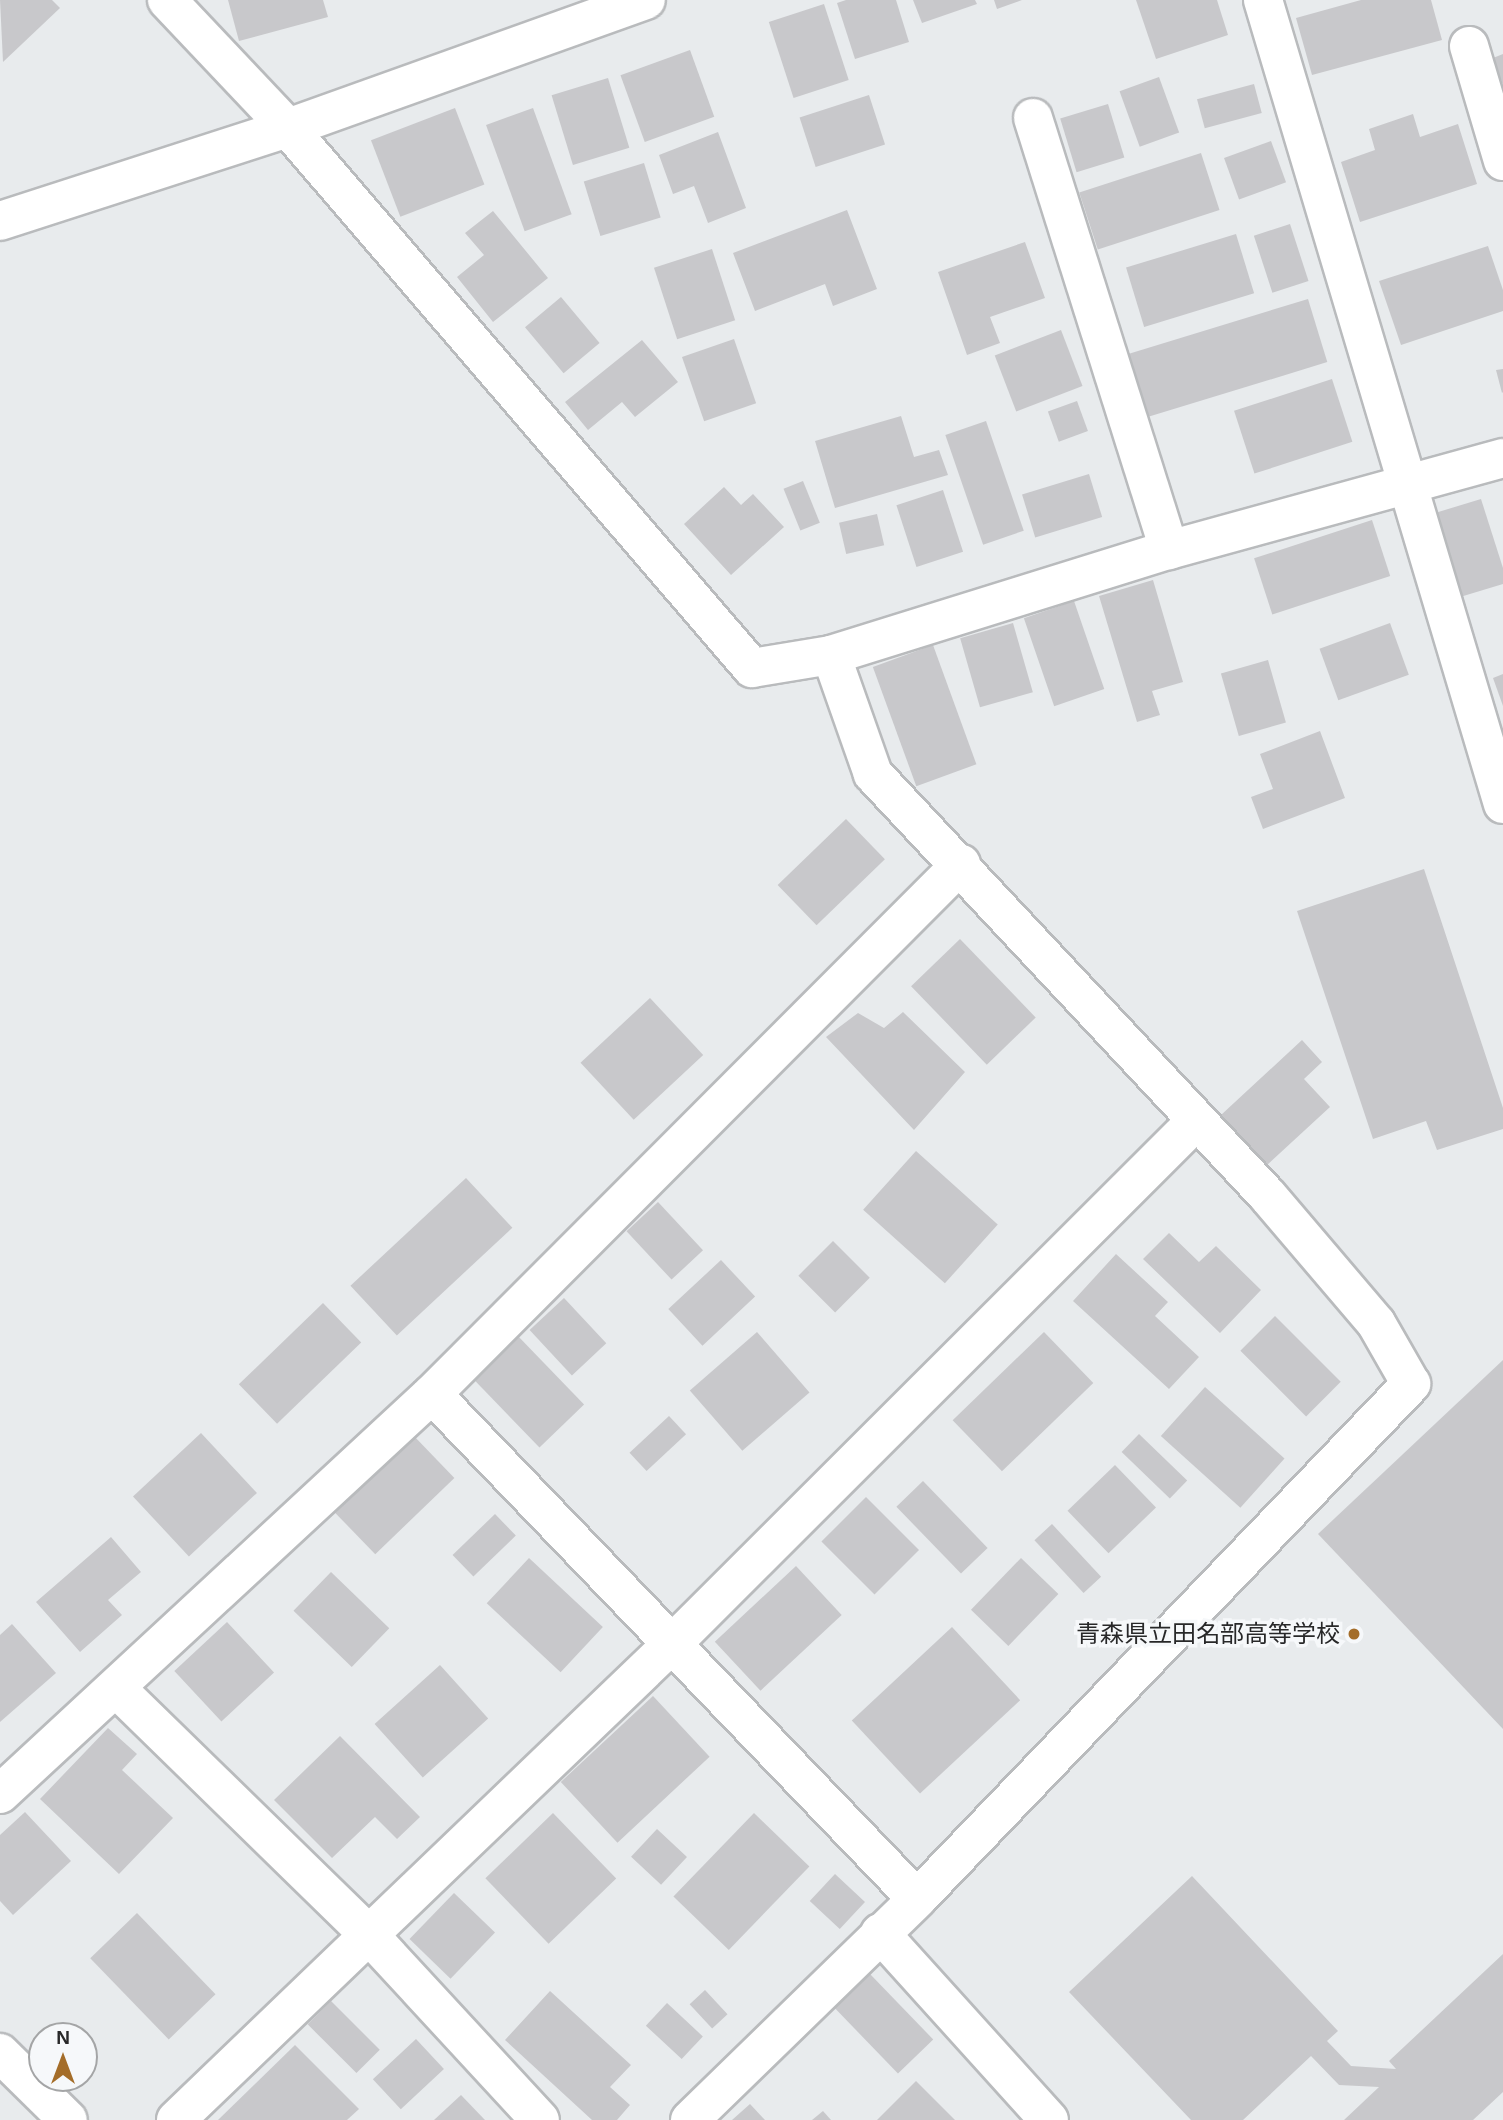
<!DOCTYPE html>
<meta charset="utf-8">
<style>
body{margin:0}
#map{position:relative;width:1503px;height:2120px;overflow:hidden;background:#e8ebed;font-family:Helvetica,"Noto Sans JP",sans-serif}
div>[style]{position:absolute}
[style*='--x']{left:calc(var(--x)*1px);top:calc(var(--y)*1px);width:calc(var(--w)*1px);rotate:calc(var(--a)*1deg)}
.building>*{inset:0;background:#c8c8cb;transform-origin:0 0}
.roads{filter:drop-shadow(2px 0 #b9bbbd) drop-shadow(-2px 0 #b9bbbd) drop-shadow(0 2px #b9bbbd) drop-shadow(0 -2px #b9bbbd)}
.minor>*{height:38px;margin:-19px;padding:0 19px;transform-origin:19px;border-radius:19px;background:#fff}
.secondary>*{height:38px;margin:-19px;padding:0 19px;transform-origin:19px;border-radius:19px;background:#fff}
.dots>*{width:19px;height:19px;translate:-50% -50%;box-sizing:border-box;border:4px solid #f6f8fa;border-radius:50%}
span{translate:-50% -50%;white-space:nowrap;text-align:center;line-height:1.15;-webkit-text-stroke:7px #f6f8fa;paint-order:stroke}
.poi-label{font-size:24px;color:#282829}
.right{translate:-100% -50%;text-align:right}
.north{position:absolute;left:28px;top:2022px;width:70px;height:70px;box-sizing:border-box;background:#f6f8fa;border:2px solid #a4a5a6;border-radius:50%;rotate:0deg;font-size:19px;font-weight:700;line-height:28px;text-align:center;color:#282829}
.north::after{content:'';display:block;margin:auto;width:24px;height:32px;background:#a46d29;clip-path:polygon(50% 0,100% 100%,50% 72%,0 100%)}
</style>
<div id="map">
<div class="building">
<i style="clip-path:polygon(0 0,52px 0,60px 8px,3px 62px)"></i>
<i style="clip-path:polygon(228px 0,323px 0,328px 17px,239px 41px)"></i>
<i style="clip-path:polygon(846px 0,896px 0,909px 42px,855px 59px,837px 3px)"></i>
<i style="clip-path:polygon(913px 0,975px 0,977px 4px,922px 23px)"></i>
<i style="clip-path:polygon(994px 0,1022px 0,997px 9px)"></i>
<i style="clip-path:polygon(1136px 0,1217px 0,1228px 35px,1156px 59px)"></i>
<i style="clip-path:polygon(1361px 0,1431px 0,1442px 40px,1312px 75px,1296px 18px)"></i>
<i style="left:824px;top:4px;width:80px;height:58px;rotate:72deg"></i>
<i style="left:690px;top:50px;width:71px;height:74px;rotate:70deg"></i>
<i style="clip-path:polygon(1503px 54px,1503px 85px,1493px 58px)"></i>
<i style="left:1159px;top:77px;width:59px;height:42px;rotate:70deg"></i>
<i style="left:608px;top:78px;width:73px;height:59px;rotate:73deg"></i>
<i style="left:1254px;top:84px;width:30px;height:59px;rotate:75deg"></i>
<i style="left:869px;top:95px;width:52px;height:73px;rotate:72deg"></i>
<i style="left:1108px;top:104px;width:56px;height:50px;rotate:73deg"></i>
<i style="left:455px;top:108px;width:82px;height:90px;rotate:69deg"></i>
<i style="left:533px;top:108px;width:113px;height:50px;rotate:70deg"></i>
<i style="clip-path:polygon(1413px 114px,1420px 137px,1458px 124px,1477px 184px,1360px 222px,1341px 162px,1375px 150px,1369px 129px)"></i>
<i style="clip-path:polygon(718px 132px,746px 208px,708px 223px,694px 186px,673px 194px,659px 155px)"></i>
<i style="left:1271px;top:141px;width:44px;height:50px;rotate:70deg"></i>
<i style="left:1201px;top:153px;width:60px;height:128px;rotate:72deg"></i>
<i style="left:644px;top:163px;width:57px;height:63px;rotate:73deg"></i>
<i style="clip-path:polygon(847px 210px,877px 289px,833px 306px,825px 284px,755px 311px,733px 253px)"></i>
<i style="clip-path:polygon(493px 211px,548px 278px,493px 322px,457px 277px,484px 255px,465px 233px)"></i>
<i style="left:1290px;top:224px;width:60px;height:38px;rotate:72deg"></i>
<i style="left:1236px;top:234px;width:62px;height:115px;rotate:73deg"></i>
<i style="clip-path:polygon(1025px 242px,1045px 298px,990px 317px,1000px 343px,967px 355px,938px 272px)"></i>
<i style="clip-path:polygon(1488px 246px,1503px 290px,1503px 311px,1401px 345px,1379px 281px)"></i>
<i style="left:712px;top:249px;width:75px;height:61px;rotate:72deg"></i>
<i style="left:561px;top:297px;width:60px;height:47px;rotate:50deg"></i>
<i style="left:1308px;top:299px;width:66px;height:188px;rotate:73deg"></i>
<i style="left:1061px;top:330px;width:60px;height:71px;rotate:69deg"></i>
<i style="left:734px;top:339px;width:68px;height:55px;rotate:71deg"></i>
<i style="clip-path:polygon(642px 340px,678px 382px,635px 417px,622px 402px,588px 430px,565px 402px)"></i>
<i style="clip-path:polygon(1503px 369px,1503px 392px,1502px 393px,1496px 370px)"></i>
<i style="left:1332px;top:379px;width:66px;height:103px;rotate:72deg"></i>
<i style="left:1077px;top:401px;width:32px;height:31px;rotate:70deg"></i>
<i style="clip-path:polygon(901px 416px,914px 457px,939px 450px,948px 475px,835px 508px,815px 441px)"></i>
<i style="left:986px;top:421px;width:116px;height:43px;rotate:71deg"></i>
<i style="left:1089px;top:474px;width:45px;height:70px;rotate:73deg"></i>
<i style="left:803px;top:481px;width:45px;height:21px;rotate:68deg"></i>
<i style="clip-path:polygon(724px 487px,741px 505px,753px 494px,784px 527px,731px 575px,684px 524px)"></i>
<i style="left:943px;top:490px;width:65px;height:49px;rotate:72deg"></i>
<i style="clip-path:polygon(1481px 499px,1503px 568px,1503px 584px,1460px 597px,1435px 513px)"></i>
<i style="left:877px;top:514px;width:32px;height:39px;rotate:77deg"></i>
<i style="left:1372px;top:520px;width:59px;height:124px;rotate:72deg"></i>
<i style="clip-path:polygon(1153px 580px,1183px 682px,1152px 691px,1160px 715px,1137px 722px,1099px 596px)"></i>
<i style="left:1074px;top:601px;width:93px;height:53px;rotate:71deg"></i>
<i style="left:1013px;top:623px;width:72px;height:55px;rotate:74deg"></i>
<i style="left:1390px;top:623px;width:55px;height:75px;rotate:70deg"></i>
<i style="left:933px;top:645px;width:127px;height:64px;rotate:70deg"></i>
<i style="left:1268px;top:660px;width:65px;height:49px;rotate:74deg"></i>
<i style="clip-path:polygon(1503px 674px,1503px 706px,1493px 678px)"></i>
<i style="clip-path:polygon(1320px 731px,1345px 798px,1263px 829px,1251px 797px,1273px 789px,1260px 754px)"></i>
<i style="left:846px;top:819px;width:56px;height:95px;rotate:46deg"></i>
<i style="clip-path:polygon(1424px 869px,1503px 1108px,1503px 1129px,1437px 1150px,1426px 1121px,1373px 1139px,1297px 911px)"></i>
<i style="left:960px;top:939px;width:109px;height:68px;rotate:46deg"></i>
<i style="left:650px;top:998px;width:78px;height:95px;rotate:47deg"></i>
<i style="clip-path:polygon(903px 1012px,965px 1072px,914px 1130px,826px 1037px,858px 1013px,884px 1028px)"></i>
<i style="clip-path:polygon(1302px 1040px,1322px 1062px,1304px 1079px,1330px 1107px,1267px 1165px,1221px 1115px)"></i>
<i style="left:916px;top:1151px;width:110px;height:79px;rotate:42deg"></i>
<i style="left:466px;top:1178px;width:68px;height:158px;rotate:47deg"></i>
<i style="left:658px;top:1202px;width:66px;height:43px;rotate:47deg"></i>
<i style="clip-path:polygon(1169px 1233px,1199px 1262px,1216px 1246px,1261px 1290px,1220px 1333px,1143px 1259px)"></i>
<i style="left:833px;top:1241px;width:52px;height:49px;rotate:45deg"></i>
<i style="clip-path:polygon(1116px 1254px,1168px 1302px,1155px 1316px,1199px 1357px,1169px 1389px,1073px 1301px)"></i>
<i style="left:721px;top:1260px;width:50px;height:72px;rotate:47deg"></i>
<i style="left:564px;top:1298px;width:62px;height:47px;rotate:47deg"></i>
<i style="left:323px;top:1303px;width:55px;height:117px;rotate:46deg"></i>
<i style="left:1275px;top:1316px;width:93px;height:49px;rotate:45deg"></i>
<i style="left:757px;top:1332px;width:80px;height:89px;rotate:49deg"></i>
<i style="left:1044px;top:1332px;width:71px;height:127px;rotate:46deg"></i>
<i style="left:516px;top:1334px;width:98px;height:62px;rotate:46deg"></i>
<i style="clip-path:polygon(1503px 1360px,1503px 1729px,1318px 1534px)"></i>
<i style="left:1205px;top:1387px;width:107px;height:66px;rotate:42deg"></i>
<i style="left:669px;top:1416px;width:25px;height:54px;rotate:47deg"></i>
<i style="left:201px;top:1433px;width:82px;height:93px;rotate:47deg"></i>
<i style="left:412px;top:1434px;width:61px;height:110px;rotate:46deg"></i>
<i style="left:1139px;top:1434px;width:67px;height:25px;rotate:44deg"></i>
<i style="left:1115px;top:1465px;width:59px;height:66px;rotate:46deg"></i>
<i style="left:923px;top:1481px;width:93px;height:37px;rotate:46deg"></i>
<i style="left:866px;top:1497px;width:75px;height:63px;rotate:45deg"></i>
<i style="left:495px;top:1514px;width:30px;height:59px;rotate:46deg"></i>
<i style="left:1052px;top:1524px;width:72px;height:24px;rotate:47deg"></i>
<i style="clip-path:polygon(111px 1537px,141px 1572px,108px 1600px,122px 1615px,80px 1652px,36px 1602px)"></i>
<i style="left:529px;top:1558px;width:101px;height:62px;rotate:43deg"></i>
<i style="left:1021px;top:1558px;width:52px;height:72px;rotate:44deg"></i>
<i style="left:796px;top:1566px;width:67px;height:111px;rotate:47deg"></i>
<i style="left:331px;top:1572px;width:81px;height:54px;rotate:44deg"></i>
<i style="left:227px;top:1622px;width:69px;height:72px;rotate:47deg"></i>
<i style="clip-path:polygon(12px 1624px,56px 1673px,0 1722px,0 1635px)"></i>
<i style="left:952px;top:1627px;width:100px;height:137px;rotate:47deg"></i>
<i style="left:440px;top:1665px;width:72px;height:88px;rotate:48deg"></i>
<i style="left:653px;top:1696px;width:83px;height:126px;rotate:47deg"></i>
<i style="clip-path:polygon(108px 1728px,137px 1754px,122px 1770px,173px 1818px,119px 1874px,40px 1799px)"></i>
<i style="clip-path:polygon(340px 1736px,420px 1817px,397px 1839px,375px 1817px,332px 1858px,274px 1800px)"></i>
<i style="clip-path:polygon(25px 1812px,71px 1861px,13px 1915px,0 1901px,0 1835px)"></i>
<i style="left:553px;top:1813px;width:91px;height:94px;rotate:46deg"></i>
<i style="left:754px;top:1813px;width:77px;height:116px;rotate:44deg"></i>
<i style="left:657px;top:1829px;width:41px;height:38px;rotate:43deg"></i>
<i style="left:835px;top:1874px;width:41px;height:37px;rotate:43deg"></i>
<i style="clip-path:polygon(1192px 1876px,1338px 2031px,1327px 2041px,1351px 2066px,1396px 2069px,1389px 2061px,1503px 1954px,1503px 2092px,1473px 2120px,1344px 2120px,1379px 2087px,1339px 2085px,1311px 2056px,1243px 2120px,1191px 2120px,1069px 1992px)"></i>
<i style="left:454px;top:1893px;width:57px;height:64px;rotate:44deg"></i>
<i style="left:137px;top:1913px;width:113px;height:65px;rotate:46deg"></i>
<i style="left:870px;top:1974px;width:91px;height:49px;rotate:46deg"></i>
<i style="left:705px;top:1990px;width:33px;height:21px;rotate:47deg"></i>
<i style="clip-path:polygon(550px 1991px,631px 2065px,610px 2087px,630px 2105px,617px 2120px,592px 2120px,505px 2040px)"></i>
<i style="left:331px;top:2001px;width:69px;height:33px;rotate:45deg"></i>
<i style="left:667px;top:2003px;width:49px;height:31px;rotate:43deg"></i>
<i style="left:416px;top:2039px;width:41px;height:59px;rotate:47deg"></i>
<i style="clip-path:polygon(295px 2045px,359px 2109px,347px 2120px,218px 2120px)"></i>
<i style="clip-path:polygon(916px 2081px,955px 2120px,877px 2120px)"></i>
<i style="clip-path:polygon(461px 2095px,485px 2120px,434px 2120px)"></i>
<i style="clip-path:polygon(750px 2104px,765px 2120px,732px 2120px)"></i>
<i style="clip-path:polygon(823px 2111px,831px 2120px,812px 2120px)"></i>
</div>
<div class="roads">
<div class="minor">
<i style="--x:167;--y:0;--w:176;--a:46.6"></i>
<i style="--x:288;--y:128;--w:712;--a:49.33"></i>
<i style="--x:752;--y:668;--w:80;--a:-9.3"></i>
<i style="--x:831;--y:655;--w:354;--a:-17.3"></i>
<i style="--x:1169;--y:550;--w:346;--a:-15.4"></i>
<i style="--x:1263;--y:0;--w:839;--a:73.38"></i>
<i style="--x:1469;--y:46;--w:120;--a:73.5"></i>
<i style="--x:1033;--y:118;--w:453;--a:72.5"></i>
<i style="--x:0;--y:221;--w:303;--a:-17.9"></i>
<i style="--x:288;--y:128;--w:380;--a:-19.7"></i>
<i style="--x:432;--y:1394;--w:700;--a:46.16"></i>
<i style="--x:116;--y:1688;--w:356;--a:44.3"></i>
<i style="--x:371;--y:1937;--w:249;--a:47.3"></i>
<i style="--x:0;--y:1794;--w:589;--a:-42.8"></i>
<i style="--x:432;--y:1394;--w:749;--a:-45.05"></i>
<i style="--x:880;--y:1933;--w:252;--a:47.9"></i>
<i style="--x:176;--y:2120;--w:690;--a:-43.83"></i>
<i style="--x:674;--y:1642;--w:738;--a:-44.95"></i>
<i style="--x:690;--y:2120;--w:317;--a:-44.2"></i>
<i style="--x:917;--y:1899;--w:714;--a:-46.19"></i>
<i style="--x:1411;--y:1384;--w:70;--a:-119.8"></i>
<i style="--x:1376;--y:1323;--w:168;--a:-130.4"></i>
<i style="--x:1267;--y:1195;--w:577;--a:-133.1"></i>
<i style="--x:873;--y:774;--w:126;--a:-109.4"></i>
</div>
<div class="secondary">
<i style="--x:0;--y:2053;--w:95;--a:44.6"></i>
</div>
</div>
<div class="dots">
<i style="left:1354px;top:1634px;background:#a46d29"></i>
</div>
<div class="poi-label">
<span class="right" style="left:1340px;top:1634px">青森県立田名部高等学校</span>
</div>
<div class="north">N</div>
</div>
